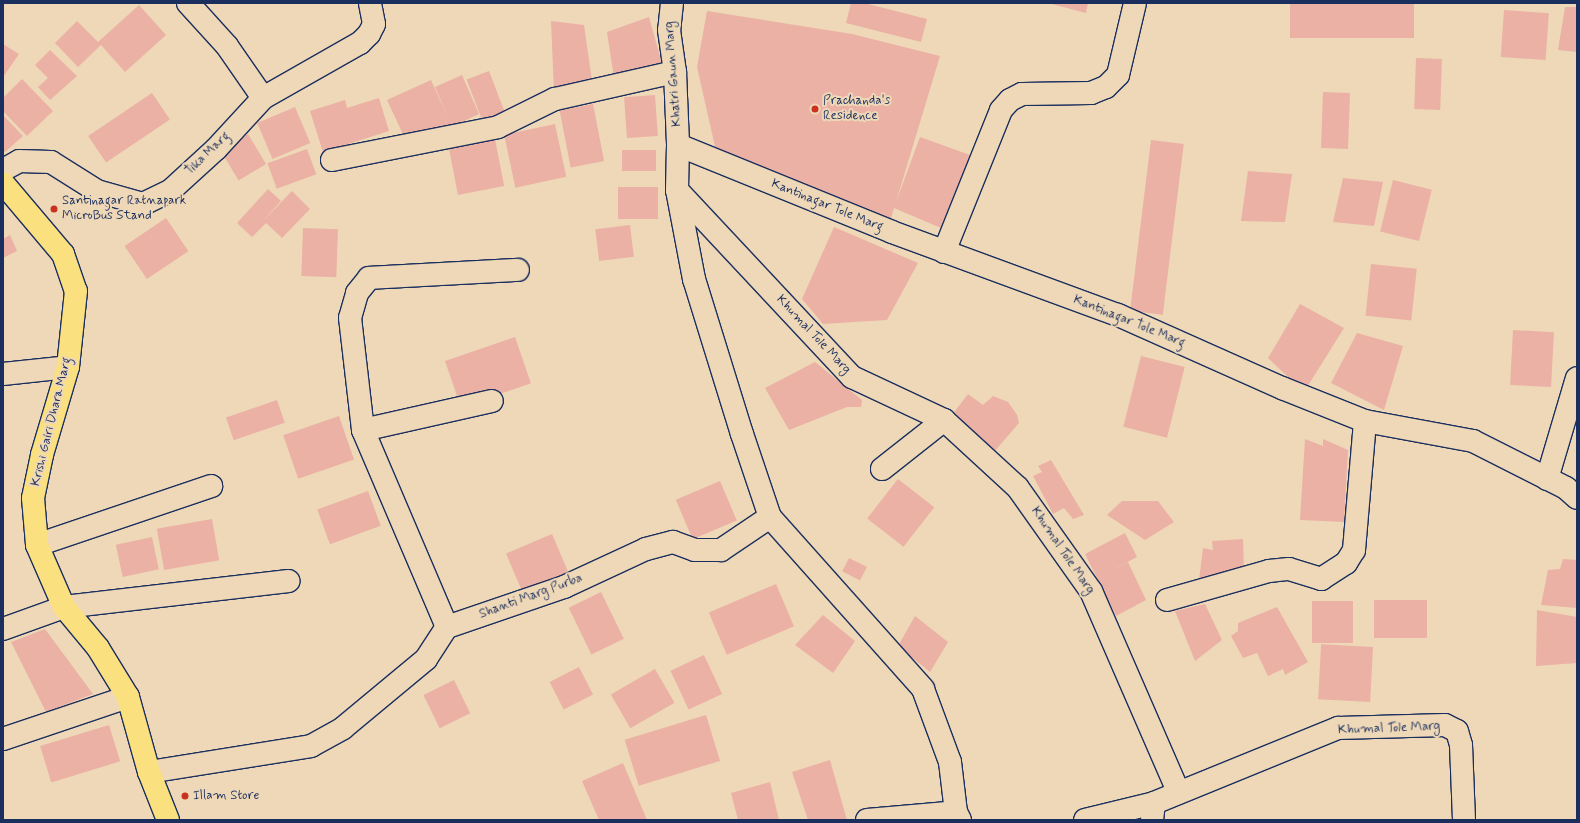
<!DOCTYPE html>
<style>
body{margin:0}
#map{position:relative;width:1580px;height:823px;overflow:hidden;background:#eed8b7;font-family:Mynerve,sans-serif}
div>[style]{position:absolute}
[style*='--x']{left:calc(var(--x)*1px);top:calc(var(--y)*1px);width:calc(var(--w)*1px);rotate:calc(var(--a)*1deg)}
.building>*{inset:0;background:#ebb1a5;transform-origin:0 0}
.roads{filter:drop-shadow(1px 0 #1b2f5e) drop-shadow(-1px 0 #1b2f5e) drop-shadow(0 1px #1b2f5e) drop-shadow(0 -1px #1b2f5e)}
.minor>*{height:22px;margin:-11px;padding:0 11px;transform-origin:11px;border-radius:11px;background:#eed8b7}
.major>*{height:22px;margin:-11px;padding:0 11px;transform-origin:11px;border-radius:11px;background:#fbe080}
.dots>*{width:11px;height:11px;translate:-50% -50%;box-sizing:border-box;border:2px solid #eed8b7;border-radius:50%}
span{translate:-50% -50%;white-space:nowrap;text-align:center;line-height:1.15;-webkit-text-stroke:4px #eed8b7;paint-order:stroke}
.street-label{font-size:13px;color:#1b2f5e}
.poi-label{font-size:13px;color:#1b2f5e}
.left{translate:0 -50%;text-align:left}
.frame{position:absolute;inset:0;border:4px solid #1b2f5e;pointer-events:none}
</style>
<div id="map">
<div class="building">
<i style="clip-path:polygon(851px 3px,864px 3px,927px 19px,921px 42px,846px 23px)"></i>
<i style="clip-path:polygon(1048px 3px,1088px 3px,1086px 13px)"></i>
<i style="left:1290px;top:3px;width:124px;height:35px"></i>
<i style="clip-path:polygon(139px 5px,166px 35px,125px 72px,101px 45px,78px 67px,55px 43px,77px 21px,98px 42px)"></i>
<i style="clip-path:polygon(1565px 7px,1577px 7px,1577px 52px,1558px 50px)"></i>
<i style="left:1504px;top:10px;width:45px;height:47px;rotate:4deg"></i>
<i style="clip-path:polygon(707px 11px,852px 34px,940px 56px,896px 202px,920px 137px,970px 155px,941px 228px,894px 208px,890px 222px,716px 151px,697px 67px)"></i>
<i style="clip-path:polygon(649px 17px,662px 64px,614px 78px,607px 32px)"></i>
<i style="clip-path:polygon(551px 21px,584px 25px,592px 81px,554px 92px)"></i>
<i style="clip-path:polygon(3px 44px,19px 54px,3px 77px)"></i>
<i style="clip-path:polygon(50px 50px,77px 76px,50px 100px,38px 87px,48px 78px,35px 65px)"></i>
<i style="left:1416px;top:58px;width:26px;height:51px;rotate:2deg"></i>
<i style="left:489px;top:71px;width:50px;height:24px;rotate:69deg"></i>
<i style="clip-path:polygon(462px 75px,479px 114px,432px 136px,407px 143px,387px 100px,431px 80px,449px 120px,435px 87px)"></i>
<i style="clip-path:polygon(22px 79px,53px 111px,27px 136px,3px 111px,3px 98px)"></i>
<i style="left:1323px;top:92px;width:27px;height:56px;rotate:2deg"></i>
<i style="left:152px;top:93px;width:32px;height:77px;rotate:56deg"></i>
<i style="left:655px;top:95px;width:41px;height:31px;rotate:86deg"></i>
<i style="clip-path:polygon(379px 98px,389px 131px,323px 152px,310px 111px,345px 100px,347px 108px)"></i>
<i style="left:593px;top:104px;width:58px;height:34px;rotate:79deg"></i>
<i style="left:295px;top:107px;width:39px;height:41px;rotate:67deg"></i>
<i style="clip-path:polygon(3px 115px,23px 136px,5px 152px,3px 149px)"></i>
<i style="left:555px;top:124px;width:54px;height:52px;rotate:78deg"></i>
<i style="left:248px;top:134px;width:35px;height:32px;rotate:59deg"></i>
<i style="left:494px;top:134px;width:53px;height:47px;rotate:79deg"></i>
<i style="left:1151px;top:140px;width:33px;height:172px;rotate:7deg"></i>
<i style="left:307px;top:149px;width:27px;height:42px;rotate:70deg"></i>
<i style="left:622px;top:150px;width:34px;height:21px"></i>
<i style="clip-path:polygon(1248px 171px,1292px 174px,1285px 222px,1241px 221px)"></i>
<i style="clip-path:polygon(1343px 178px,1383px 182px,1374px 226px,1333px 222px)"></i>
<i style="left:1393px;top:180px;width:40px;height:53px;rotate:14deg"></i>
<i style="left:618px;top:187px;width:40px;height:32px"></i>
<i style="clip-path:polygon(268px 189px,281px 201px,261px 223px,292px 191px,310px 209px,282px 238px,266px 223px,252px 237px,237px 223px)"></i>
<i style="left:166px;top:218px;width:40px;height:50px;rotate:56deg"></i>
<i style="left:630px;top:225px;width:32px;height:35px;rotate:83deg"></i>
<i style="clip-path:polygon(834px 227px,918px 263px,887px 320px,823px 324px,802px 299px)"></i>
<i style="left:303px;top:228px;width:35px;height:48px;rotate:2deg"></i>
<i style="clip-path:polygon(10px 235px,17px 251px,3px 258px,3px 239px)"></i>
<i style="left:1371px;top:264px;width:46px;height:52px;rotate:6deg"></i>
<i style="clip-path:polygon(1300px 304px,1344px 328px,1304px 392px,1268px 358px)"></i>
<i style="left:1513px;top:330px;width:41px;height:55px;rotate:3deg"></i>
<i style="clip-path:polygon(1357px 333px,1403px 346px,1384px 410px,1331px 383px)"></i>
<i style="left:515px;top:337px;width:49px;height:74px;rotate:71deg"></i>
<i style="left:1141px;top:356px;width:45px;height:73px;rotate:14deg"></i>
<i style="clip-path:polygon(815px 362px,862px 400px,861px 407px,847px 407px,789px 430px,765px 388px)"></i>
<i style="clip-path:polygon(968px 394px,983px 405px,993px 396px,1008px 402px,1017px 415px,1019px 423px,994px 452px,952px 415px)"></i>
<i style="left:277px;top:400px;width:24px;height:54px;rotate:71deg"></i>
<i style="left:339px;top:416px;width:46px;height:59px;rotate:71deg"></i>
<i style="clip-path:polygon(1305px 439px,1323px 446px,1323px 439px,1348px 450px,1344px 522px,1300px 520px)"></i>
<i style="clip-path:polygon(1051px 460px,1084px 515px,1073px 519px,1064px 508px,1053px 514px,1033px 476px,1042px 472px,1038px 466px)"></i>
<i style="left:898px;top:479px;width:46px;height:50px;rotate:38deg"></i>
<i style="left:720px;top:481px;width:43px;height:48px;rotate:67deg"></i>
<i style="left:368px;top:491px;width:37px;height:54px;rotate:70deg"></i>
<i style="clip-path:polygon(1122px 501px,1158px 501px,1174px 522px,1145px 540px,1107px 515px)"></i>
<i style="left:212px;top:519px;width:42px;height:56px;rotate:80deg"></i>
<i style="clip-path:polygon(1125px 533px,1137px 557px,1108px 572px,1128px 562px,1146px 600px,1116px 616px,1085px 554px)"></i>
<i style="left:552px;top:534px;width:43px;height:50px;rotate:67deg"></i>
<i style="left:152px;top:537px;width:33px;height:37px;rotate:78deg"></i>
<i style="clip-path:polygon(1243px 539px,1244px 575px,1199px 580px,1203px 548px,1213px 550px,1212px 541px)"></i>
<i style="left:849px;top:558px;width:20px;height:15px;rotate:27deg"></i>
<i style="clip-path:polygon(1563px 559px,1577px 560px,1577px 608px,1541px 605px,1548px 570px,1560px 569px)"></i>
<i style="left:776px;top:584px;width:46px;height:73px;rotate:67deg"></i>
<i style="left:601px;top:592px;width:52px;height:36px;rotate:64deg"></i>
<i style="left:1427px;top:600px;width:38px;height:53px;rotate:90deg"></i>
<i style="left:1353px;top:601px;width:42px;height:41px;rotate:90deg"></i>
<i style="clip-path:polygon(1205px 604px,1222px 640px,1195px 661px,1175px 611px)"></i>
<i style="clip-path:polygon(1277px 607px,1308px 662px,1285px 675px,1283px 669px,1268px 676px,1257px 653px,1243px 658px,1231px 636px,1238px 631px,1238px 623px)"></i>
<i style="clip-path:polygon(1537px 610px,1577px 617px,1577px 663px,1536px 666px)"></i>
<i style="clip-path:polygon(823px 615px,855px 641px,833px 673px,795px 645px)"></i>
<i style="clip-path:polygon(915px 616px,948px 642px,930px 672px,898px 646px)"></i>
<i style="clip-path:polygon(45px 629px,93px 694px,46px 712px,11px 642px)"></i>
<i style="left:1373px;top:647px;width:55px;height:52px;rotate:93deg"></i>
<i style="left:704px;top:655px;width:43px;height:37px;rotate:65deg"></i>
<i style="left:579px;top:667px;width:31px;height:33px;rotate:63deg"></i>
<i style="left:655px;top:669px;width:39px;height:51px;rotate:60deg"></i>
<i style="left:454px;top:680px;width:37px;height:34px;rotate:64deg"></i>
<i style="left:706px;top:715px;width:48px;height:85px;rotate:73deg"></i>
<i style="left:109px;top:725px;width:38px;height:72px;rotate:73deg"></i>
<i style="clip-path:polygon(830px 760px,847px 820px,808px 820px,792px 772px)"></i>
<i style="clip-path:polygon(623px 763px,647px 820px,599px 820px,582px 781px)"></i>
<i style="clip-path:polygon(770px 782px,779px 820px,738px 820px,731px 793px)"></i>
</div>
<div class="roads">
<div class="minor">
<i style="--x:188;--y:3;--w:58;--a:47.8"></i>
<i style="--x:227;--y:46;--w:63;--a:55.3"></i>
<i style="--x:672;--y:3;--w:27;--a:96"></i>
<i style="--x:669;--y:30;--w:42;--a:81.9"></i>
<i style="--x:675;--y:72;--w:73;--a:87.6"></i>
<i style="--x:678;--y:145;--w:45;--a:91.3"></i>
<i style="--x:677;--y:190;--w:256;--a:46.9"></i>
<i style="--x:852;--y:377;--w:102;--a:25.1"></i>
<i style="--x:944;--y:420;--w:100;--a:42.6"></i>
<i style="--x:1018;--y:488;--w:126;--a:54.7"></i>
<i style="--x:1091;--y:591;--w:220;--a:66.5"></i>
<i style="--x:678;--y:145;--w:231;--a:22.1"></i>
<i style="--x:892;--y:232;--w:241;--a:20.2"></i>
<i style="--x:1118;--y:315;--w:180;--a:24"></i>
<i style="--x:1282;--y:388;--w:89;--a:21.7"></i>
<i style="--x:1365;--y:421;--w:110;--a:10.5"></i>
<i style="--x:1473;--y:441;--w:104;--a:26.8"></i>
<i style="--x:1566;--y:488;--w:15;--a:42"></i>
<i style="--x:332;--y:160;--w:169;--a:-11.2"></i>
<i style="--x:498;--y:127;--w:64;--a:-26.2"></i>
<i style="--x:555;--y:99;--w:123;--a:-12.7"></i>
<i style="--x:3;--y:170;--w:18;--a:-29"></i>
<i style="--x:19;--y:161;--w:32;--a:2"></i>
<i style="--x:51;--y:162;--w:54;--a:32.2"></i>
<i style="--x:97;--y:191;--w:48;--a:15.8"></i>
<i style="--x:143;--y:204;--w:30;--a:-26"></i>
<i style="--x:170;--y:191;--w:62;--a:-42.4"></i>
<i style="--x:216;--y:149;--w:69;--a:-47.3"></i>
<i style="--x:263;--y:98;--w:112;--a:-29.6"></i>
<i style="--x:360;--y:43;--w:13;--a:-45"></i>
<i style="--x:369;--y:34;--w:11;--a:-63"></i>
<i style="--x:374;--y:24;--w:21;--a:-101"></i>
<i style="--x:677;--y:190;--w:91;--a:79.2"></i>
<i style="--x:694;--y:279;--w:162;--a:72.8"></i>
<i style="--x:742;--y:434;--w:88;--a:71.4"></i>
<i style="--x:770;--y:517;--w:230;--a:48.3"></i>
<i style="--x:923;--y:689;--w:78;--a:69.7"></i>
<i style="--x:950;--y:762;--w:50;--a:83.2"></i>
<i style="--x:956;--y:812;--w:9;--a:63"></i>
<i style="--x:944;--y:252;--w:153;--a:-68.1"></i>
<i style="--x:1001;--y:110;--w:13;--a:-48"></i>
<i style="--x:1010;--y:100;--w:13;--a:-27"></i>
<i style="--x:1022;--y:94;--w:69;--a:-0.8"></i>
<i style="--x:1091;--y:93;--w:16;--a:-22"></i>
<i style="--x:1106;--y:87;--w:17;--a:-45"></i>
<i style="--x:1118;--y:75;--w:74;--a:-76.7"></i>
<i style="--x:3;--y:374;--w:65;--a:-6.1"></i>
<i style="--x:363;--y:430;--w:132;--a:-12.7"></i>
<i style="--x:882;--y:469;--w:79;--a:-38.3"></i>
<i style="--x:1547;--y:479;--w:105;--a:-73.5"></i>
<i style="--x:37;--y:545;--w:184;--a:-18.7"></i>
<i style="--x:1167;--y:600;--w:106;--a:-15.9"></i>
<i style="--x:1269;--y:571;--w:20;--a:-6"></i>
<i style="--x:1289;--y:569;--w:34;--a:17"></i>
<i style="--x:1321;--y:579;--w:30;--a:-33"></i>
<i style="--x:1346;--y:563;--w:15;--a:-58"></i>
<i style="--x:1354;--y:550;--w:129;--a:-85.1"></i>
<i style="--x:447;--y:627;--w:214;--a:-113.1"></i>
<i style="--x:363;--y:430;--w:113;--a:-96.6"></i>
<i style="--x:350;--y:318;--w:26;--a:-74"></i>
<i style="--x:357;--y:293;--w:19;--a:-51"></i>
<i style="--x:369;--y:278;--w:149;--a:-3.1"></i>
<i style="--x:3;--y:629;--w:65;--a:-19.8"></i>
<i style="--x:64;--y:607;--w:226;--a:-6.6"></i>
<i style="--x:3;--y:739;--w:132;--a:-18.6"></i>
<i style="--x:149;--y:772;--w:164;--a:-9.1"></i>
<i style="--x:311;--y:746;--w:37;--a:-29"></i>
<i style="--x:343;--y:728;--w:108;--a:-39.7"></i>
<i style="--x:426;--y:659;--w:38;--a:-57"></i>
<i style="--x:447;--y:627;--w:124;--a:-18.9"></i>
<i style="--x:564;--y:587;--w:90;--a:-24.9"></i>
<i style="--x:646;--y:549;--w:28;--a:-15"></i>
<i style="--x:673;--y:542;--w:23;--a:20"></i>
<i style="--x:695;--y:550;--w:26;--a:0"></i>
<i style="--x:721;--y:550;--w:59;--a:-34"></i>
<i style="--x:867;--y:820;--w:89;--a:-5.1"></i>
<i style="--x:1085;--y:820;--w:71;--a:-13.8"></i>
<i style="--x:1152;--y:820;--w:17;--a:-83"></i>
<i style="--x:1154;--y:803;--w:199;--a:-22.2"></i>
<i style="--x:1338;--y:728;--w:107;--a:-1.6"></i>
<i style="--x:1445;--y:725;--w:13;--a:27"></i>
<i style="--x:1457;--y:731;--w:15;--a:74"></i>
<i style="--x:1461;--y:745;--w:75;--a:87.7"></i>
</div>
<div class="major">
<i style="--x:3;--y:183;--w:93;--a:49.8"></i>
<i style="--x:63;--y:254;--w:39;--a:71"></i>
<i style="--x:76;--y:291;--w:76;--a:96"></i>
<i style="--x:68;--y:367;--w:92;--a:106.5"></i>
<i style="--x:42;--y:455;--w:44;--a:101.8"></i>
<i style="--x:33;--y:498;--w:47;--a:85.1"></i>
<i style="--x:37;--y:545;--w:68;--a:66.5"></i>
<i style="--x:64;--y:607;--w:53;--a:50.3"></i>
<i style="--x:98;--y:648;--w:57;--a:58.5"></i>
<i style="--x:128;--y:697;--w:78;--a:74.4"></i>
<i style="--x:149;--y:772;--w:52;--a:68.4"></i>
</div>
</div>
<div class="dots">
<i style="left:815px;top:109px;background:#c8321e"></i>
<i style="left:54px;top:209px;background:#c8321e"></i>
<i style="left:185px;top:796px;background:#c8321e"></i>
</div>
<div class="street-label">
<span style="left:674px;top:74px;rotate:-94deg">Khatri Gaun Marg</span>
<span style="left:208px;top:154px;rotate:-44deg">Tika Marg</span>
<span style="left:827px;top:206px;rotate:22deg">Kantinagar Tole Marg</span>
<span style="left:1129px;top:322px;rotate:22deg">Kantinagar Tole Marg</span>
<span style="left:813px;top:335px;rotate:47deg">Khumal Tole Marg</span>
<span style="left:52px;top:422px;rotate:-76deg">Krishi Gairi Dhara Marg</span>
<span style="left:1062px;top:551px;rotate:56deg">Khumal Tole Marg</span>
<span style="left:531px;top:597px;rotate:-20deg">Shanti Marg Purba</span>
<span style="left:1389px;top:729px;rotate:-2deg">Khumal Tole Marg</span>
</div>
<div class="poi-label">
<span class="left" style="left:823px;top:109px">Prachanda's<br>Residence</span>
<span class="left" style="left:62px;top:209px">Santinagar Ratnapark<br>MicroBus Stand</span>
<span class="left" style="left:193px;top:796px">Illam Store</span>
</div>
<div class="frame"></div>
</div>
